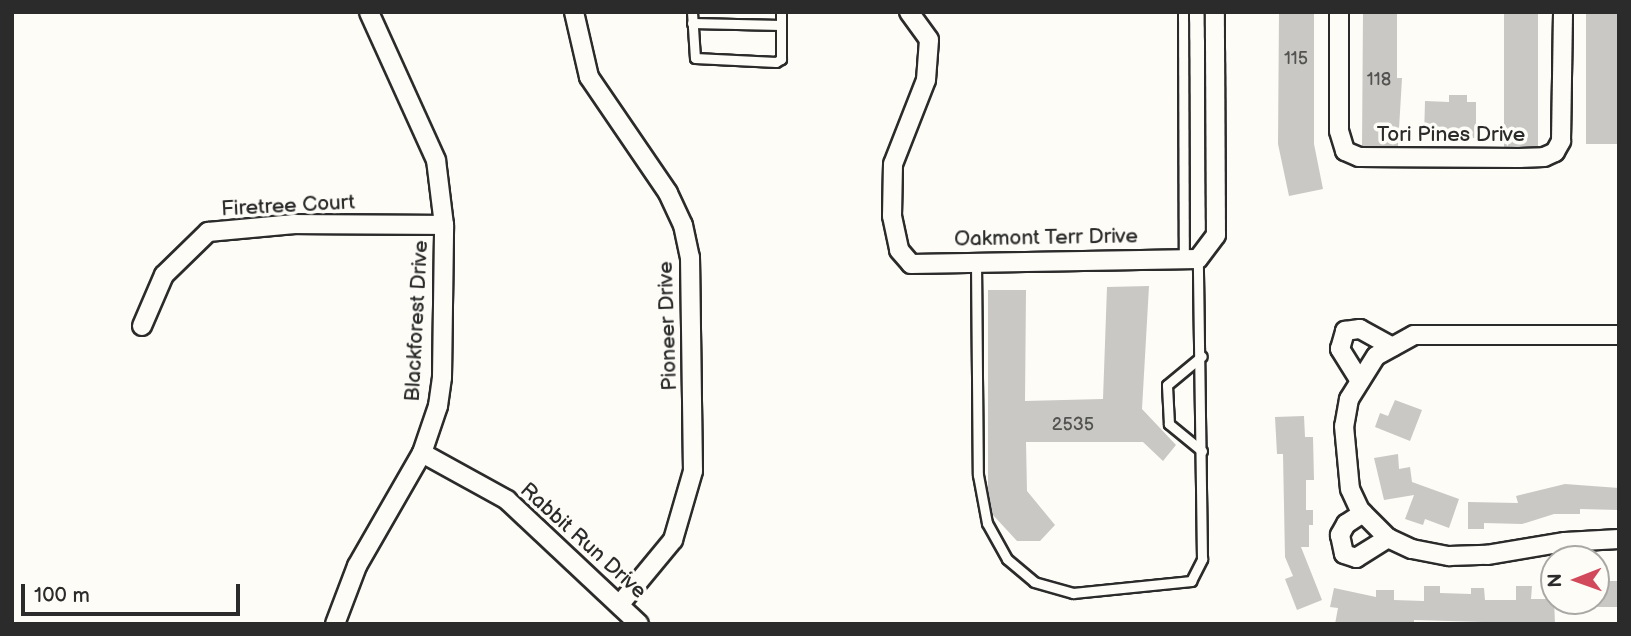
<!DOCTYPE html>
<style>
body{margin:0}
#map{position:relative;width:1631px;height:636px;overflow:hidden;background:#fdfcf7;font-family:"Balsamiq Sans",sans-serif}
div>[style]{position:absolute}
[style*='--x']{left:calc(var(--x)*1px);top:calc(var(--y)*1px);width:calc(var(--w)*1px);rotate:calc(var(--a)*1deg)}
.building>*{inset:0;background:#c9c8c4;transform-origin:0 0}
.roads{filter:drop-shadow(2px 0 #2b2b2b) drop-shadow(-2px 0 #2b2b2b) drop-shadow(0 2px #2b2b2b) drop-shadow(0 -2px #2b2b2b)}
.lane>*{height:9px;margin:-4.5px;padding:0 4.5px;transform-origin:4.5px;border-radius:4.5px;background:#fdfcf7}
.street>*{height:18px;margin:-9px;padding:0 9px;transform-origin:9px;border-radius:9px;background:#fdfcf7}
span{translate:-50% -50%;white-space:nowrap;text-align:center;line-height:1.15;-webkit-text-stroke:7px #fdfcf7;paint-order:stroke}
.number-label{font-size:18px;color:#525251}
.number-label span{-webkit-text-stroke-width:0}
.street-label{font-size:21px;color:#2b2b2b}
.frame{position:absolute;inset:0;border:14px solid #2b2b2b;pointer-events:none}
.north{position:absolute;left:1540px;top:545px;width:70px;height:70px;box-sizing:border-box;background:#fdfcf7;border:2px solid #a9a8a5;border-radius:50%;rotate:269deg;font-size:19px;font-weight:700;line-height:28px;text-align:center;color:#2b2b2b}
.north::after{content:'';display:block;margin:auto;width:24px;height:32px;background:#d1495b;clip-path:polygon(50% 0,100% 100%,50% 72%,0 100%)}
.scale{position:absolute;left:21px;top:584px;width:219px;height:32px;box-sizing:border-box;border:4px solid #2b2b2b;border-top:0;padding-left:9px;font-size:21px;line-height:24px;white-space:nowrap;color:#2b2b2b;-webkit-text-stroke:5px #fdfcf7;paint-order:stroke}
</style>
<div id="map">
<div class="building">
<i style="clip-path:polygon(1279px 12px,1314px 12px,1314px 144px,1323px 189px,1289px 196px,1278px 144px)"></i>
<i style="clip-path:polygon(1363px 12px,1397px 12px,1397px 78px,1402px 78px,1398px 146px,1362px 146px)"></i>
<i style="left:1504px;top:12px;width:34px;height:135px"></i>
<i style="left:1586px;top:12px;width:33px;height:132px"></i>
<i style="clip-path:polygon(1449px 95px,1467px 95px,1467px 102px,1476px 102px,1476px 138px,1424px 137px,1425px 101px,1449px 102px)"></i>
<i style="clip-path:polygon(1149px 286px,1142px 409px,1176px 445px,1163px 461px,1143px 442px,1026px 442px,1027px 491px,1055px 525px,1040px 541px,1017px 541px,993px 515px,988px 489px,988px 290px,1026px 290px,1025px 401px,1103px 399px,1107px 287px)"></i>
<i style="clip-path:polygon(1395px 400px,1422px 410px,1410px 441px,1375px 427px,1380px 413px,1388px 416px)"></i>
<i style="clip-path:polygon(1304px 416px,1305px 437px,1313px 437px,1314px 480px,1306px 480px,1306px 510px,1313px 510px,1313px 525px,1309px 525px,1309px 547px,1301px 547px,1322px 600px,1297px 610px,1285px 579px,1293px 576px,1285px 557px,1283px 454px,1277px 454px,1275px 417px)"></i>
<i style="clip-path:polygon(1398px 454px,1399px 469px,1410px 467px,1412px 482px,1459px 499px,1449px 528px,1425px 519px,1423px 525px,1405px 519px,1414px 495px,1384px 500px,1374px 458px)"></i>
<i style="clip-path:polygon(1565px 484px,1619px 488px,1619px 510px,1580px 509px,1580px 514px,1554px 514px,1522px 524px,1484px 523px,1484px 529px,1468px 529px,1468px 502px,1518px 503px,1516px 496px)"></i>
<i style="left:1596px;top:581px;width:23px;height:26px"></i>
<i style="clip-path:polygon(1424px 586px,1440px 586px,1440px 593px,1471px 594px,1471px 588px,1484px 588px,1485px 600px,1516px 600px,1516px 586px,1532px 586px,1531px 599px,1554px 599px,1555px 624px,1414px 620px,1414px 624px,1335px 624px,1338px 608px,1330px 607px,1334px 588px,1376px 597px,1376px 590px,1394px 590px,1394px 600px,1424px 601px)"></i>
</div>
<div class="roads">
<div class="lane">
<i style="--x:692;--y:12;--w:46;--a:86.3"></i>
<i style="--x:695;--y:58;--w:81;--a:2.8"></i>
<i style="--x:776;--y:62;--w:6;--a:-31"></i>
<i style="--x:781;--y:59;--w:47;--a:-90"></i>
<i style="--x:1183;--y:12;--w:247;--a:89.8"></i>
<i style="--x:692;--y:23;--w:89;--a:1.3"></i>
<i style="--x:976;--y:262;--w:213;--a:89.5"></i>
<i style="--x:978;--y:475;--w:49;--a:79.4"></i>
<i style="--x:987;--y:523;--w:41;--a:60.9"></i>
<i style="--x:1007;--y:559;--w:35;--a:40"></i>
<i style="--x:1034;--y:582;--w:41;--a:15.8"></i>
<i style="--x:1073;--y:593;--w:119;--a:-5.8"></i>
<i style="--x:1191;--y:581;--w:25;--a:-63"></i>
<i style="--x:1202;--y:559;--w:300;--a:-90.8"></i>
<i style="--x:1202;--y:451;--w:43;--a:-140.7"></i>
<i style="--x:1169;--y:424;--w:39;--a:-93"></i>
<i style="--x:1167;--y:385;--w:45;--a:-39.6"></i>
</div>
<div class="street">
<i style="--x:574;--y:12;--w:67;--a:77"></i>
<i style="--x:589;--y:77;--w:140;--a:55.7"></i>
<i style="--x:668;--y:193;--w:35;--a:65"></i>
<i style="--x:683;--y:225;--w:33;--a:78"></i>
<i style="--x:690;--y:257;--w:214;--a:89.2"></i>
<i style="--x:693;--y:471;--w:72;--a:106.2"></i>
<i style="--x:673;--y:540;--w:83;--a:129.6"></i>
<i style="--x:909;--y:12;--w:34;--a:54"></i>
<i style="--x:929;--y:40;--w:40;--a:94.3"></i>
<i style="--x:926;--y:80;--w:90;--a:111.4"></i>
<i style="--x:893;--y:164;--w:52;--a:91.1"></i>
<i style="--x:892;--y:216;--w:35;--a:78"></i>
<i style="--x:899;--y:250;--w:18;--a:49"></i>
<i style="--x:911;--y:264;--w:287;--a:-1"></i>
<i style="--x:1198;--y:259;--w:30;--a:-53"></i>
<i style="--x:1216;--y:235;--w:223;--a:-90.3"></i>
<i style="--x:1339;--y:12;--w:119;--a:90"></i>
<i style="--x:1339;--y:131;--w:21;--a:73"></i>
<i style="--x:1345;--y:151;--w:15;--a:23"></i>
<i style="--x:1359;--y:157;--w:160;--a:0.4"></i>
<i style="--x:1519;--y:158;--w:25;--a:-2"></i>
<i style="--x:1544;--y:157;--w:12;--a:-24"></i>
<i style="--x:1555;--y:152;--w:13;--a:-61"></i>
<i style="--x:1561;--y:141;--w:129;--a:-89.1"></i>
<i style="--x:142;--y:326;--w:56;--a:-66.7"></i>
<i style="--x:164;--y:275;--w:62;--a:-44.3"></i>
<i style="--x:208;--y:232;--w:87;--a:-5.3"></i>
<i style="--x:295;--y:224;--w:149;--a:0.4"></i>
<i style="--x:1619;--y:335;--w:205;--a:180"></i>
<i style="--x:1414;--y:335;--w:43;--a:151.1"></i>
<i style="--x:1376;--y:356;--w:51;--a:122.1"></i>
<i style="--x:1349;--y:399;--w:27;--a:100"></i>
<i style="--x:1344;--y:426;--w:63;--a:84.6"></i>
<i style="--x:1350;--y:489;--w:23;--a:65"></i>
<i style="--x:1360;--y:510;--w:40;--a:45"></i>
<i style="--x:1388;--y:538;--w:26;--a:25"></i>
<i style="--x:1412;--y:549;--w:38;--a:11"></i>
<i style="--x:1449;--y:556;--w:38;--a:-2"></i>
<i style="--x:1487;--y:555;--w:79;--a:-9.5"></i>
<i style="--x:1565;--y:542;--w:54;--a:-3.2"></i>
<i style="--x:1360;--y:381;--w:38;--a:-122"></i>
<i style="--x:1340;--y:349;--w:19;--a:-74"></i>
<i style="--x:1345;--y:331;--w:15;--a:-8"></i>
<i style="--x:1360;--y:329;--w:37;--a:29"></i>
<i style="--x:422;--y:453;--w:97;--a:28.9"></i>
<i style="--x:507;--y:500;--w:181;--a:43.2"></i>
<i style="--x:1363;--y:513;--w:20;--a:147"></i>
<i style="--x:1346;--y:524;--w:13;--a:119"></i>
<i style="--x:1340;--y:535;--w:19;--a:78"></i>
<i style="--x:1344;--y:554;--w:13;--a:18"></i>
<i style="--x:1356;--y:558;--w:38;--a:-32"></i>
<i style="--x:335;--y:624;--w:62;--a:-69.2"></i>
<i style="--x:357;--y:566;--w:130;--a:-60.1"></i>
<i style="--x:422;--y:453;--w:50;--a:-71.2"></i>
<i style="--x:438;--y:406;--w:29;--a:-82"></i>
<i style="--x:442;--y:377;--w:152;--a:-89.2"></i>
<i style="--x:444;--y:225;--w:65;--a:-97"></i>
<i style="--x:436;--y:160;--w:162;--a:-114.4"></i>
</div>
</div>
<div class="number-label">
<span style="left:1296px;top:59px">115</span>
<span style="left:1379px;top:80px">118</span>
<span style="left:1073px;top:425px">2535</span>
</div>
<div class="street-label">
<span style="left:1451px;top:135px">Tori Pines Drive</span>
<span style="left:288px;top:206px;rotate:-3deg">Firetree Court</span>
<span style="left:1046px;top:238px;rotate:-1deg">Oakmont Terr Drive</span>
<span style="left:417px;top:321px;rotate:-87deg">Blackforest Drive</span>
<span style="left:668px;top:326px;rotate:-92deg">Pioneer Drive</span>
<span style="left:583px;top:541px;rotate:42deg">Rabbit Run Drive</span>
</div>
<div class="frame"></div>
<div class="north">N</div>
<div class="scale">100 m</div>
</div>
